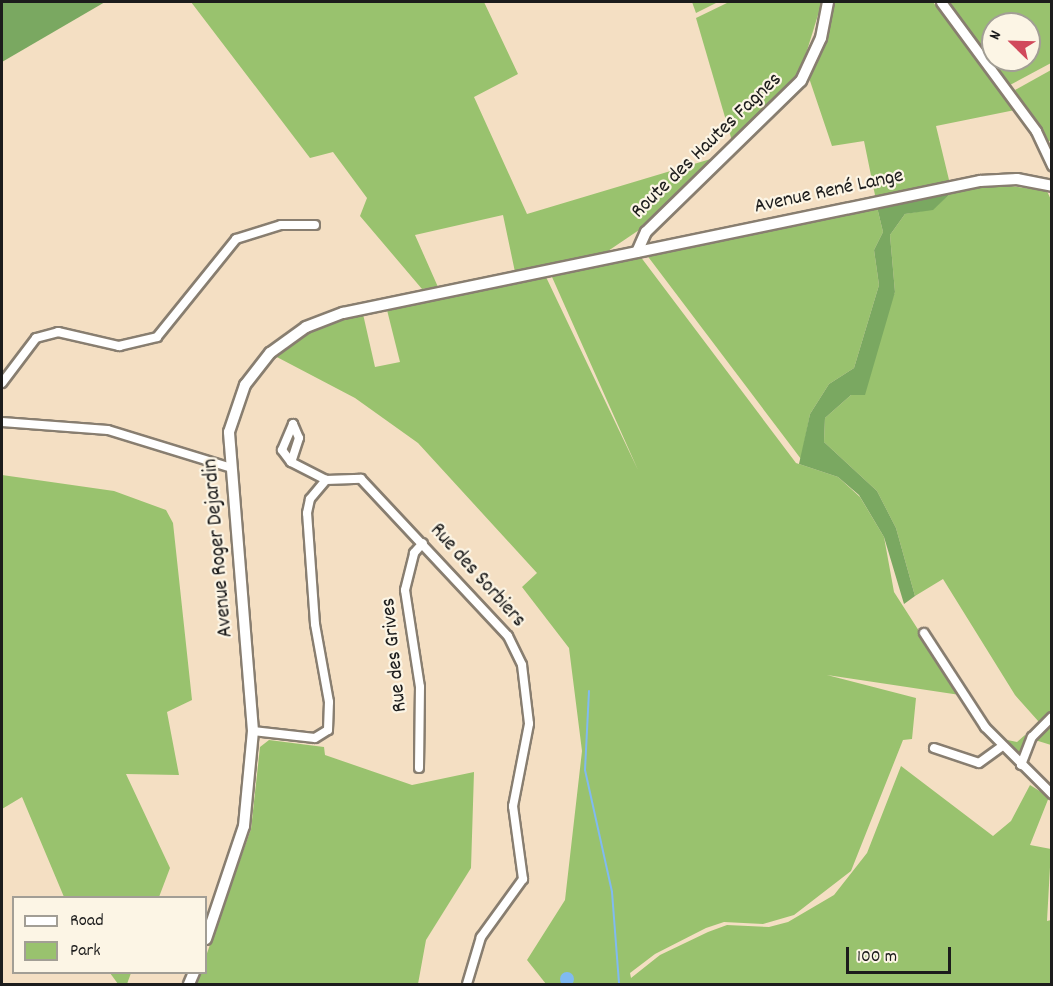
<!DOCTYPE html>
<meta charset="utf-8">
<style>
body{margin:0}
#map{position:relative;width:1053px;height:986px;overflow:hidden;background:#f4dfc3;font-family:Dekko,sans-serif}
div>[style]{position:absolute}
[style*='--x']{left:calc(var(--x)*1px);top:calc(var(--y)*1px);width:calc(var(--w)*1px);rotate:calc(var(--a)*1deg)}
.green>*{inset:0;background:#99c26e}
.forest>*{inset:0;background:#7aa861}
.water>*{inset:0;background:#80baf1}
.round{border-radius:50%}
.stream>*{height:2px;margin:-1px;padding:0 1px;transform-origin:1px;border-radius:1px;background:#80baf1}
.roads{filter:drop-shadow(2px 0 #887e70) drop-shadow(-2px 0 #887e70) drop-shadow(0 2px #887e70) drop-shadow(0 -2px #887e70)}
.minor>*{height:8px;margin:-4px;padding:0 4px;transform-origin:4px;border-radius:4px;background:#fff}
.tertiary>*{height:9px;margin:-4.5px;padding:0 4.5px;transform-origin:4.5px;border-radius:4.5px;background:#fff}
.secondary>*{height:10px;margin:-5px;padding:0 5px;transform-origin:5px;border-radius:5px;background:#fff}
span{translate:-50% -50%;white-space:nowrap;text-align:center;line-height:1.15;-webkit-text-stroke:4.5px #fcf5e5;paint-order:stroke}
.street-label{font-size:21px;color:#1c1c1c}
.frame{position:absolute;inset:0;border:3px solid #1c1c1c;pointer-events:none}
.legend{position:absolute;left:12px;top:896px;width:195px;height:78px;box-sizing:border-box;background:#fcf5e5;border:2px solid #a29e95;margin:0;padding:8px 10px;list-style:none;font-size:18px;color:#1c1c1c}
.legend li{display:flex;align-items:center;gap:12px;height:30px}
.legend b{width:30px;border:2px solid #a29e95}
.north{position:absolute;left:981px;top:12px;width:60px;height:60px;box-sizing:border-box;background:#fcf5e5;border:2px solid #a29e95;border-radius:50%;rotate:293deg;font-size:16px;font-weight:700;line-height:24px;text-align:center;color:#1c1c1c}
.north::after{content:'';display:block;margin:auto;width:21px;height:27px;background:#d1495b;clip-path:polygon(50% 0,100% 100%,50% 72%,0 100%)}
.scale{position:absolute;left:846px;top:947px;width:105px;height:27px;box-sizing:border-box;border:3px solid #1c1c1c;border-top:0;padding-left:8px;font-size:18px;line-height:21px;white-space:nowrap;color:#1c1c1c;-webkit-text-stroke:4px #fcf5e5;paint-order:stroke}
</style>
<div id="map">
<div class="green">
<i style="clip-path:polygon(191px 2px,484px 2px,518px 74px,474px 97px,527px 214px,714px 158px,642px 228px,608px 251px,515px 272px,503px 215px,415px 235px,438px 287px,422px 289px,360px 216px,367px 198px,333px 152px,310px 158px)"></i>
<i style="clip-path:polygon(692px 2px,718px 2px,696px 13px)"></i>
<i style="clip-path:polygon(729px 2px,822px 2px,801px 70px,732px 141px,696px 18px)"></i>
<i style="clip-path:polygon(830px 2px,933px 2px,1015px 110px,936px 126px,950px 184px,876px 200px,864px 141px,832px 146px,808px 75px)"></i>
<i style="clip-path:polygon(evenodd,947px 2px,1051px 2px,1051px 63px,1010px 85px,947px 2px,993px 24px,1029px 24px,1029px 60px,993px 60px,993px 24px)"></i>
<i style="clip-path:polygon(1051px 70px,1051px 140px,1048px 142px,1015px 90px)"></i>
<i style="clip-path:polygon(996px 184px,1047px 191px,1052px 202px,1052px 711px,1039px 722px,1015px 695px,943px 579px,915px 596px,896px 528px,877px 491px,824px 442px,825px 418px,851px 395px,895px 292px,890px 235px,905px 214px,933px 209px,952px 192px)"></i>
<i style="clip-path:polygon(877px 207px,883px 232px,874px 250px,879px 285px,854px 368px,829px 384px,810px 414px,801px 459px,646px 254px)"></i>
<i style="clip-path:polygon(640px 256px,796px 463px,838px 477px,860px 497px,884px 537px,894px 592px,960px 695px,827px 675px,916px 698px,912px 739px,903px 740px,851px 871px,794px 915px,763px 924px,724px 922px,706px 928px,655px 954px,630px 973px,631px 978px,660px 955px,708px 932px,727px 925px,769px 927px,788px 922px,834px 895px,867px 853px,901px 766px,993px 836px,1011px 821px,1030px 785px,1049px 797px,1030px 845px,1051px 849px,1047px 921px,1051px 920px,1051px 984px,546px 984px,527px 960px,565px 900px,582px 751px,569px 648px,522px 587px,537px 573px,418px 443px,355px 398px,273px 355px,329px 321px,363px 314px,375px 367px,400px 362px,387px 310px,546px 277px,638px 470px,552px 277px)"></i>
<i style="clip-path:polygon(2px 475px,114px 491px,166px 510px,173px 523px,192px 700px,167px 712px,179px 775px,126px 774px,170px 868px,159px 897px,64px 897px,22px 797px,2px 809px)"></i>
<i style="clip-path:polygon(1051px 723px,1051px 745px,1035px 740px)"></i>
<i style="clip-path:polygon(1025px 735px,1027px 741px,1017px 755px,998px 738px,1017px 742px)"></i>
<i style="clip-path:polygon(269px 740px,324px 747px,325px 755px,412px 785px,474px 772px,471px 868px,426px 940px,418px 984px,195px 984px,199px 973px,206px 972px,206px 956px,251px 829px,260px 747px)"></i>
<i style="clip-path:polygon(110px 973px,131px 973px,127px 984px,118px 984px)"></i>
</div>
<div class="forest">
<i style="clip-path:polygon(2px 2px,105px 2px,2px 62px)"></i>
<i style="clip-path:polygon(952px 192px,933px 210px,905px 214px,890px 235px,895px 292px,865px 395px,851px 395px,825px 418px,824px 442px,877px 491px,896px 528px,915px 596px,904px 604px,884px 537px,859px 495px,838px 477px,799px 464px,810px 414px,829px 384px,854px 368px,879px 285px,874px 250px,883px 232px,877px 207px)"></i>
</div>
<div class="water">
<i class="round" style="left:560px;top:972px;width:14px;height:14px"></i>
</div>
<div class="stream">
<i style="--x:589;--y:691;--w:79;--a:92.9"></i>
<i style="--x:585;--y:770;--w:125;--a:77.5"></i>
<i style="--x:612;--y:892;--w:92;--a:85.6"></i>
</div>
<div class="roads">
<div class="minor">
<i style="--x:2;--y:383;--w:56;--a:-52.9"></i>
<i style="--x:36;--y:338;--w:23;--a:-15"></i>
<i style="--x:58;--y:332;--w:63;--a:12.9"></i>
<i style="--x:119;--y:346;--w:39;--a:-13"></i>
<i style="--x:157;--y:337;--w:126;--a:-51.1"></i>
<i style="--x:236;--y:239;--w:47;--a:-17.3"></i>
<i style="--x:281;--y:225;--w:34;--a:0"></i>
<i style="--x:2;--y:422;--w:106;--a:4.3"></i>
<i style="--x:108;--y:430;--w:126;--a:17.1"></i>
<i style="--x:291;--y:462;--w:15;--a:-127"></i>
<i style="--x:282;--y:450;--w:28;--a:-67"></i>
<i style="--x:293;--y:424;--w:15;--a:67"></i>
<i style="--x:299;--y:438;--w:25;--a:108"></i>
<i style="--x:291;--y:462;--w:39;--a:27"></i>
<i style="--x:924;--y:633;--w:112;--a:57"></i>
<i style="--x:985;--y:727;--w:95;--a:45"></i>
<i style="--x:253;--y:731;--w:62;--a:6.4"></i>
<i style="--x:315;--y:738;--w:15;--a:-32"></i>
<i style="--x:328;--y:730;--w:28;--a:-88"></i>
<i style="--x:329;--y:702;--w:79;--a:-100.2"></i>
<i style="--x:315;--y:624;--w:111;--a:-94.1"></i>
<i style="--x:307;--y:513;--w:14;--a:-78"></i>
<i style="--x:310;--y:499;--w:25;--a:-50"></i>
<i style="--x:326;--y:480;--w:35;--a:-2"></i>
<i style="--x:361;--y:479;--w:215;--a:46.9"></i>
<i style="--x:508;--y:636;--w:32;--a:64"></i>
<i style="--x:522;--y:665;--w:59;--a:83.2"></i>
<i style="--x:529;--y:724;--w:84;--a:101"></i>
<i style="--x:513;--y:806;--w:74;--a:82.2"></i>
<i style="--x:523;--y:879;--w:72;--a:125.9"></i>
<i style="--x:481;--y:937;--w:49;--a:106.6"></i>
<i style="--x:934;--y:748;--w:47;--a:18.4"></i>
<i style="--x:979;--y:763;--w:29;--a:-36"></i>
<i style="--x:1021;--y:765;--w:30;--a:-69"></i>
<i style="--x:1032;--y:737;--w:28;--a:-45"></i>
<i style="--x:419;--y:768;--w:81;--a:-89.3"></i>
<i style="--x:420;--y:687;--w:98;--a:-98.8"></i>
<i style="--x:405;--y:590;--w:38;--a:-76"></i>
<i style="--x:414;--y:553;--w:13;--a:-48"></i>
</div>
<div class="tertiary">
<i style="--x:941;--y:2;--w:160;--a:53.6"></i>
<i style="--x:1036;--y:131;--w:38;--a:65"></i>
</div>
<div class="secondary">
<i style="--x:637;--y:252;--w:22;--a:-66"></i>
<i style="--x:646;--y:232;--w:216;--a:-44.3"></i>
<i style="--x:801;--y:81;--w:47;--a:-65.1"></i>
<i style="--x:821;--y:38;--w:37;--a:-79"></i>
<i style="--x:206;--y:939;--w:119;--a:-71.4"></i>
<i style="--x:244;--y:826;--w:95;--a:-84.6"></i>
<i style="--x:253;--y:731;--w:300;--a:-94.6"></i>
<i style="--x:229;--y:432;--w:50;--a:-71.2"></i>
<i style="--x:245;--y:385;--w:41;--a:-52"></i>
<i style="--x:270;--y:353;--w:44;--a:-35.8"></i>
<i style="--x:306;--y:327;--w:40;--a:-21"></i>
<i style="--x:343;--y:313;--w:651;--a:-11.71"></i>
<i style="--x:980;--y:181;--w:37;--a:-3"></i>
<i style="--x:1017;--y:179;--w:36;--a:11"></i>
<i style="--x:189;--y:984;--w:13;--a:-67"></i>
</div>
</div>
<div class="street-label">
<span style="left:707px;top:146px;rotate:-44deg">Route des Hautes Fagnes</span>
<span style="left:829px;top:192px;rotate:-12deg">Avenue René Lange</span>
<span style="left:219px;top:548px;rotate:-95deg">Avenue Roger Dejardin</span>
<span style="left:477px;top:576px;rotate:48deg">Rue des Sorbiers</span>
<span style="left:395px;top:655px;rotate:-96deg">Rue des Grives</span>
</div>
<div class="frame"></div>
<ul class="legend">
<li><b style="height:8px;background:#fff"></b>Road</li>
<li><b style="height:16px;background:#99c26e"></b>Park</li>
</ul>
<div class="north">N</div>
<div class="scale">100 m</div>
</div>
